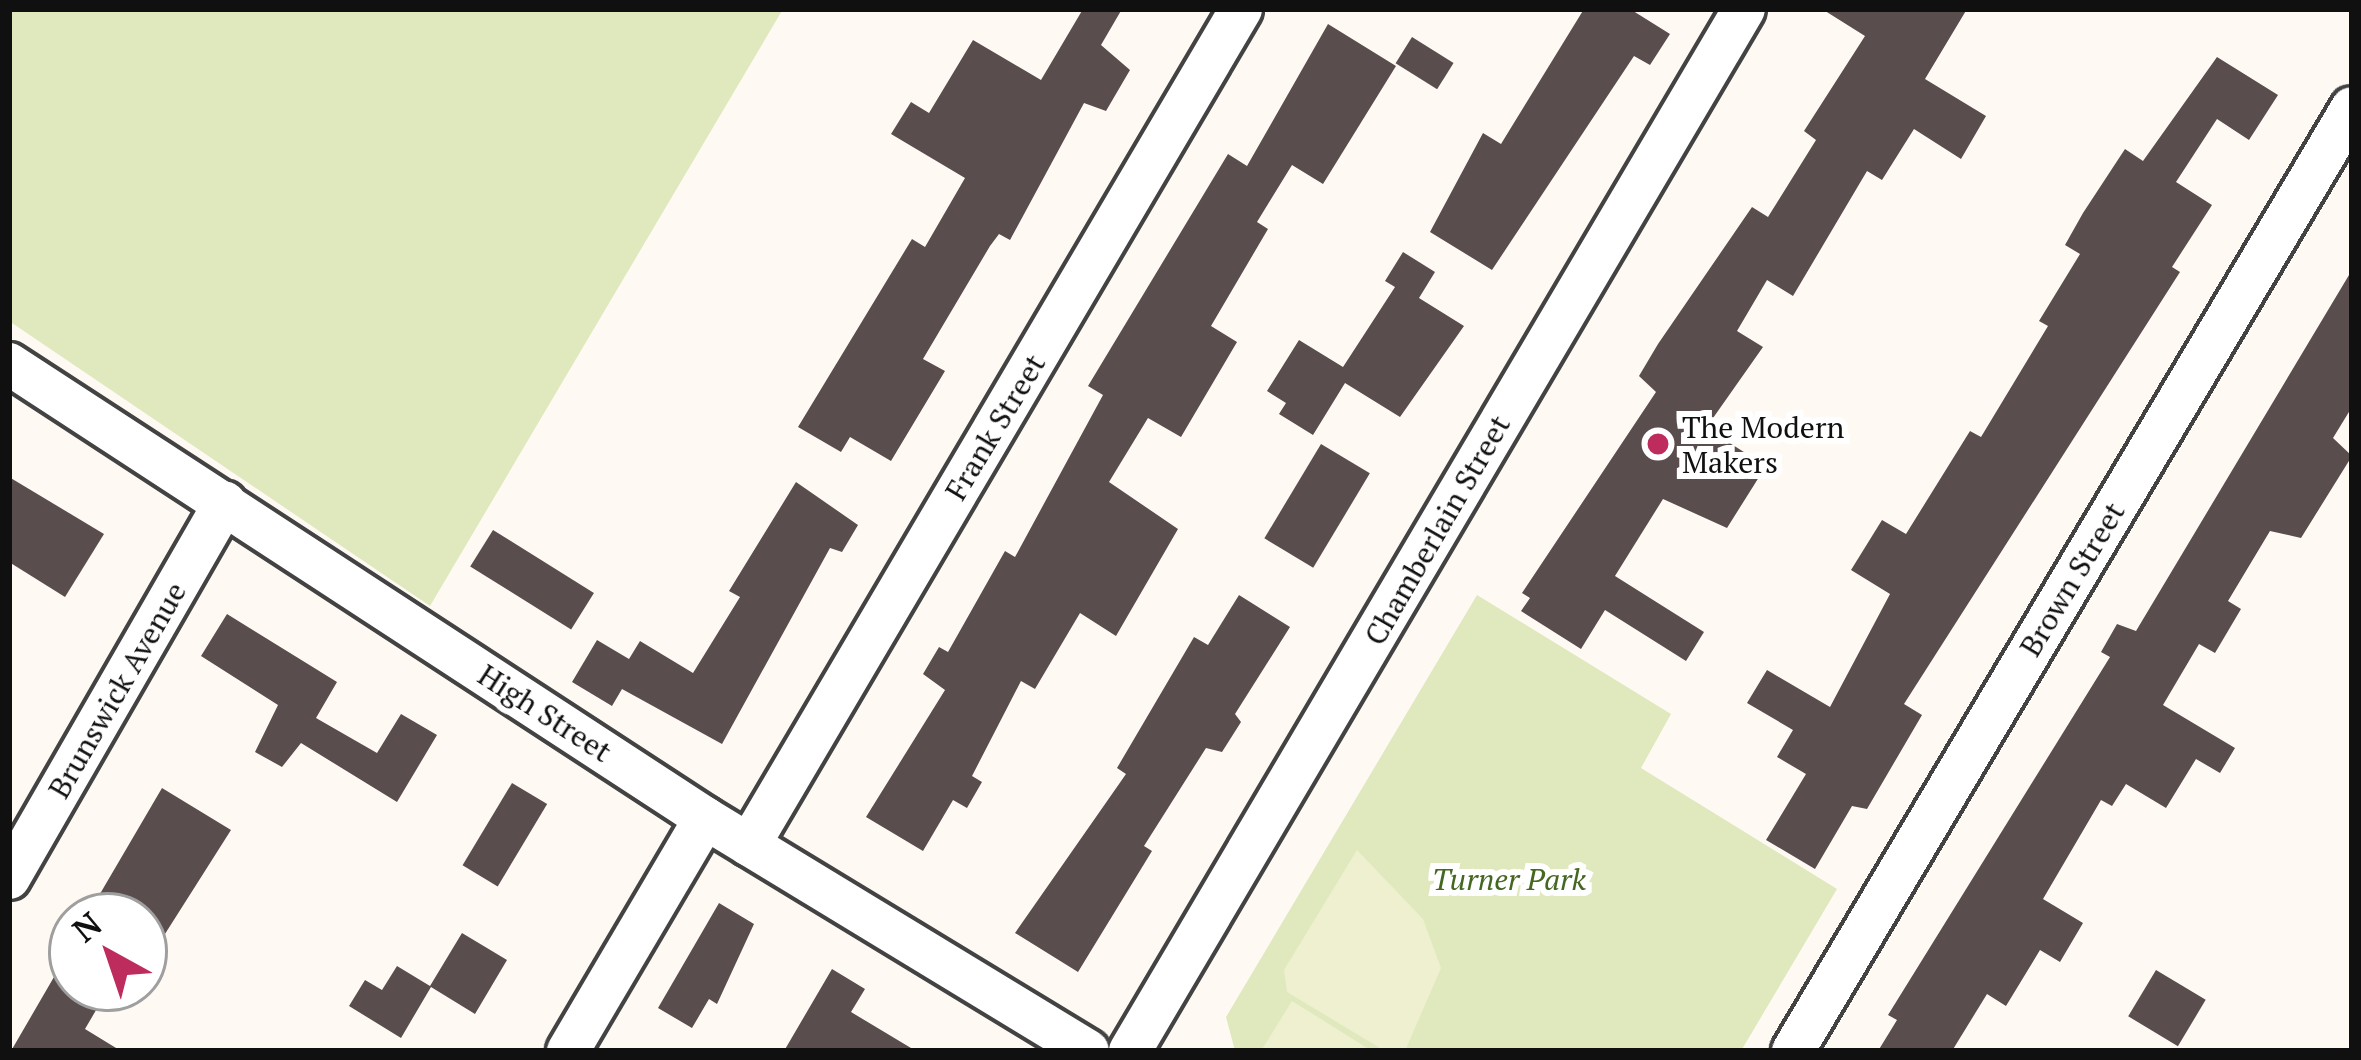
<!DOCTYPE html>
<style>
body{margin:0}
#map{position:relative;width:2361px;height:1060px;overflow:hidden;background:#fff9f4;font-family:"PT Serif",serif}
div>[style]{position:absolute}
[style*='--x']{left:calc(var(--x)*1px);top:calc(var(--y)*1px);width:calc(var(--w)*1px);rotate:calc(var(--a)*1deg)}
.green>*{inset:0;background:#e0e9be}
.pitch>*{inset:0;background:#eef0cf}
.building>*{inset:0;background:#594e4d;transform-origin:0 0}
.roads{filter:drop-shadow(3px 0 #434343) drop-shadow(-3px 0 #434343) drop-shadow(0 3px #434343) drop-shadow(0 -3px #434343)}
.minor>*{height:42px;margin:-21px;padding:0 21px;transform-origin:21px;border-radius:21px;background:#fff}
.dots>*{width:33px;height:33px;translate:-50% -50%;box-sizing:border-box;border:6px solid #fff;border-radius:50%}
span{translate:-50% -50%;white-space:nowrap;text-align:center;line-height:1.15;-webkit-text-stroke:12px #fff;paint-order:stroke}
.street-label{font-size:30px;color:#101010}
.poi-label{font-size:30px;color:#101010}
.left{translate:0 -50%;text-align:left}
.park-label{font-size:30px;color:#446722;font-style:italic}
.frame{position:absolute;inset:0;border:12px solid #101010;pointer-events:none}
.north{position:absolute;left:48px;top:892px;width:120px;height:120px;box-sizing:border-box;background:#fff;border:3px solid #9f9f9f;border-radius:50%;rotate:320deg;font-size:33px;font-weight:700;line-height:48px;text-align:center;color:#101010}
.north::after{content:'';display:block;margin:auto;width:42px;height:54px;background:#bd2c5c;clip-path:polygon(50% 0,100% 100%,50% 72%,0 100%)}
</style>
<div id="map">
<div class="green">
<i style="clip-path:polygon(9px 9px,783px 9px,430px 606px,9px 321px)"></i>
<i style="clip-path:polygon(1477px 595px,1671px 714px,1641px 768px,1837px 889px,1741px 1051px,1235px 1051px,1226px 1017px)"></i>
</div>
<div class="pitch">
<i style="clip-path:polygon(1357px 850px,1423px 919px,1441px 968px,1405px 1051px,1385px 1051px,1287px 992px,1284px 970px)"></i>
<i style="clip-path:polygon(1292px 1001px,1372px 1051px,1261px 1051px)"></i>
</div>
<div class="building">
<i style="clip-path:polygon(1083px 9px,1122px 9px,1101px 45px,1130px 70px,1106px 111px,1084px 103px,1010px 240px,999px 234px,990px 246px,923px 359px,945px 371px,891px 461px,850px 437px,841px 452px,798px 427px,912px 239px,925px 247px,965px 178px,891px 134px,911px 102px,929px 113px,973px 40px,1041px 80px)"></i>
<i style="clip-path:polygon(1584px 9px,1630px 9px,1670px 34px,1650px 65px,1634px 56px,1492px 270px,1430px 232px,1483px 133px,1501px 144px)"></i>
<i style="clip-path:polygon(1822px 9px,1967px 9px,1925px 79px,1986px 116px,1961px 159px,1914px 129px,1882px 180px,1867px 171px,1793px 296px,1767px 280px,1737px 331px,1763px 347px,1706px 428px,1766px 466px,1727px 528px,1663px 499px,1615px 576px,1704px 632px,1686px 661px,1605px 610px,1581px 649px,1521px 611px,1530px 598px,1522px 593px,1656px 392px,1639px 376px,1658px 344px,1752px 207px,1768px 217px,1816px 140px,1804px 131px,1865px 36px)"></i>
<i style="clip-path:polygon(1328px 24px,1396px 66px,1323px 184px,1292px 165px,1257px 222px,1268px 229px,1211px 326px,1237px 342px,1181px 437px,1148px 418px,1109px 482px,1178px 529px,1116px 636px,1080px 613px,1035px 689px,1021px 681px,972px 776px,982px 782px,967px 808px,953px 800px,923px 851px,866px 817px,945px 690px,923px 674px,939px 647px,948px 652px,1005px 551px,1015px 557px,1103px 395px,1088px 386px,1228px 154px,1247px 166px)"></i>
<i style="left:1412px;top:37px;width:49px;height:31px;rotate:32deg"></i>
<i style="clip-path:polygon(2217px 57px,2278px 95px,2249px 140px,2217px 119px,2176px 182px,2212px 205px,2172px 267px,2180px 272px,1904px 704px,1922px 715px,1867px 809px,1852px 806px,1815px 869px,1766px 840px,1806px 774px,1777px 757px,1793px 730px,1747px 703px,1767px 670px,1830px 707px,1890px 594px,1851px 570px,1882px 520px,1906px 534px,1970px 431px,1981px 437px,2048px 326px,2039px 321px,2080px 254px,2065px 245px,2083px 213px,2125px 149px,2143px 161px)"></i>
<i style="clip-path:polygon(1403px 252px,1435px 272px,1419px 298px,1464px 326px,1400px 417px,1345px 383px,1313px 435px,1279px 414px,1286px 403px,1267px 391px,1299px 340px,1343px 367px,1395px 287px,1385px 281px)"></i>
<i style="clip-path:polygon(2352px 270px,2352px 407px,2333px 438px,2352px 456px,2301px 538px,2270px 531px,2228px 601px,2241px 609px,2215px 653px,2199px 644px,2163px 705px,2235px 748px,2220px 773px,2196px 759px,2166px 808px,2126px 784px,2112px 806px,2101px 800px,2043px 899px,2083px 923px,2060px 962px,2040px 950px,2006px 1006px,1987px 994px,1952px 1051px,1878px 1051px,1897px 1020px,1888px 1015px,2110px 657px,2101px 652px,2117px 624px,2136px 631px)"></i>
<i style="left:1321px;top:444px;width:57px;height:110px;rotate:31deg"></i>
<i style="clip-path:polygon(9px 477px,104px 534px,65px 597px,9px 562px)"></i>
<i style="clip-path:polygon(796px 482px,858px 525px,842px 552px,830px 548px,722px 744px,622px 689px,612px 706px,572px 682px,597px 640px,629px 659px,640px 641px,693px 673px,740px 597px,729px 591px)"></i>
<i style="left:493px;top:530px;width:119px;height:43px;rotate:32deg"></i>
<i style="clip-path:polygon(1239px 595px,1290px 627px,1235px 714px,1241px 722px,1222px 752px,1206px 748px,1144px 846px,1152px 851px,1078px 972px,1015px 933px,1126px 774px,1117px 768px,1194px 637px,1208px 645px)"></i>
<i style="clip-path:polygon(227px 614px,337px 682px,316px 718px,377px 753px,401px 714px,437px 735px,397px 802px,301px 743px,282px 767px,255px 752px,278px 705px,201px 656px)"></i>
<i style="left:512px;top:783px;width:41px;height:96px;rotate:31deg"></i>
<i style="clip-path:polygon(162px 788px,231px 830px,144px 967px,144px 916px,87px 916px)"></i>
<i style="clip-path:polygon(719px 903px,754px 924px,717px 1004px,709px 999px,692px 1028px,658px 1008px)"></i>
<i style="clip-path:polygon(462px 933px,507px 960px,475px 1014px,431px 987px,401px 1038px,349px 1006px,365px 980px,382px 990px,397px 966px,430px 986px)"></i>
<i style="clip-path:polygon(72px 946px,72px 988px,109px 988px,85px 1029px,121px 1051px,11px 1051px)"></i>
<i style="clip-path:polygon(832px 969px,865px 989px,851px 1012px,916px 1051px,784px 1051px)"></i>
<i style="left:2156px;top:970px;width:58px;height:54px;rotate:31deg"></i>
</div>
<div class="roads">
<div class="minor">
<i style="--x:9;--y:364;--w:831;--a:33.12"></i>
<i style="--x:705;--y:818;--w:448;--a:31.3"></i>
<i style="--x:749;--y:845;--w:970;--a:-59.52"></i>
<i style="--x:9;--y:878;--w:433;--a:-60.1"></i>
<i style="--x:568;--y:1051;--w:270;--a:-59.5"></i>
<i style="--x:1130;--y:1051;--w:1209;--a:-59.49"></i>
<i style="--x:1793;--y:1051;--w:1096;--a:-59.34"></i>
</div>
</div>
<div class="dots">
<i style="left:1658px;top:444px;background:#bd2c5c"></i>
</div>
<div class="street-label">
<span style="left:995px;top:427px;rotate:-59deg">Frank Street</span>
<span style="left:1437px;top:530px;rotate:-60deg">Chamberlain Street</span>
<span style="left:2072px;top:579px;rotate:-59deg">Brown Street</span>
<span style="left:117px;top:690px;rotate:-60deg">Brunswick Avenue</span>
<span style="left:545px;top:713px;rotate:33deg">High Street</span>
</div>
<div class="poi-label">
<span class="left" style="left:1682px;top:444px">The Modern<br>Makers</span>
</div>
<div class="park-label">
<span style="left:1509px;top:879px">Turner Park</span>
</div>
<div class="frame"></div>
<div class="north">N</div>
</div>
